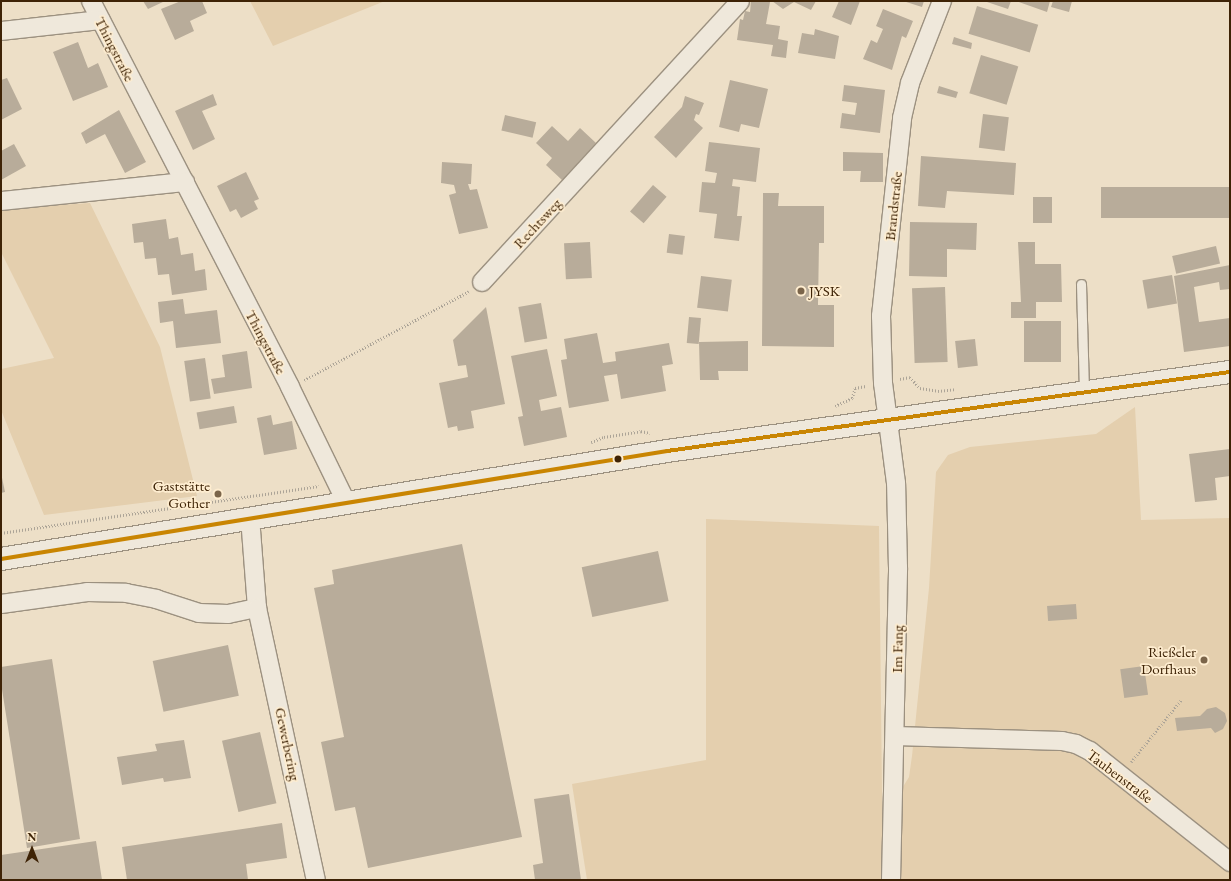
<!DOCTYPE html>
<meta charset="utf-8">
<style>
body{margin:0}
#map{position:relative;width:1231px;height:881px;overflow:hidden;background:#eddfc7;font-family:"EB Garamond",serif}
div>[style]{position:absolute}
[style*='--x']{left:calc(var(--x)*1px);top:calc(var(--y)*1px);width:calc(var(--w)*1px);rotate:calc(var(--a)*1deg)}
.green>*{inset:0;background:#e4cfae}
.building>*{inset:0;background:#b8ac9a;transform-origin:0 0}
.path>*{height:2.5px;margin-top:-1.25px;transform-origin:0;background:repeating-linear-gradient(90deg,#aca497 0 1px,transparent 0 3px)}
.roads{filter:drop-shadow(1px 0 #9c9180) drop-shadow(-1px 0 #9c9180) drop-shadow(0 1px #9c9180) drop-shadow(0 -1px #9c9180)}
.service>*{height:9px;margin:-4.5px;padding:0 4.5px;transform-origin:4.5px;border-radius:4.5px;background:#efe8db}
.minor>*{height:18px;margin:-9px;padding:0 9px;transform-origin:9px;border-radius:9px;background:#efe8db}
.secondary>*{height:22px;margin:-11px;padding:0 11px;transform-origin:11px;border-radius:11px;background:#efe8db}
.bus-1>*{height:4px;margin:-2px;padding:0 2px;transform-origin:2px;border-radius:2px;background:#c98502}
.dots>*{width:11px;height:11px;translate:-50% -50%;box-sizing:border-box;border:2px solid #feedd0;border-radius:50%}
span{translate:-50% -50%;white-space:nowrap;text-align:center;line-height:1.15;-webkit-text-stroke:3.5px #feedd0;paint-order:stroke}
.street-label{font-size:15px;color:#3e2306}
.poi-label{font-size:15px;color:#3e2306}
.left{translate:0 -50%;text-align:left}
.right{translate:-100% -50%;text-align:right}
.frame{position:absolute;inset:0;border:2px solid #3e2306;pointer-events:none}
.north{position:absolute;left:12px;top:829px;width:40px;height:40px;-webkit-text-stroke:3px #feedd0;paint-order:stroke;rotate:0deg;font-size:11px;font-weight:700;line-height:16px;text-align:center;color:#3e2306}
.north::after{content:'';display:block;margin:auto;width:14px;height:18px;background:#3e2306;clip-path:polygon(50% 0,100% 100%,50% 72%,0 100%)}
</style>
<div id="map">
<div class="green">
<i style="clip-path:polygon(250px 1px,385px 1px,273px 46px)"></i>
<i style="clip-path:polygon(90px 203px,160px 347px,197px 496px,44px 515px,1px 410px,1px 369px,54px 358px,1px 252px,1px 209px)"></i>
<i style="clip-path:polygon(1135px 407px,1141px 520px,1230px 518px,1230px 880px,901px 880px,901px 790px,909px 777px,912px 756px,929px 588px,936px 472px,948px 455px,970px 447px,1096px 434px)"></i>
<i style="clip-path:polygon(706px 519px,879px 526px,883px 880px,587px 880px,572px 784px,706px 760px)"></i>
</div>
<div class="building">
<i style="clip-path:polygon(143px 1px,165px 1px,148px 9px)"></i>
<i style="clip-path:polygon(181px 1px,202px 1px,207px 13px,190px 21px,194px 31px,175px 40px,161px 9px)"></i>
<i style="clip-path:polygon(751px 1px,770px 2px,766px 24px,780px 26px,778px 39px,788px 41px,786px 58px,771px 56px,773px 45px,737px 40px,740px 19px,743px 20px,745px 11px,750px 12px)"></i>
<i style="clip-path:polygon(772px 1px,816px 1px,811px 10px,794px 2px,783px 9px)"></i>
<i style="clip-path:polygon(839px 1px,860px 1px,851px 25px,832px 17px)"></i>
<i style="clip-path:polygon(903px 1px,924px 1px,922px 7px)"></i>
<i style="clip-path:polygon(984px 1px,1011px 1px,1008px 9px)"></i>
<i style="clip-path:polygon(1016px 1px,1050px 1px,1047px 12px)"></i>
<i style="clip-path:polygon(1053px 1px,1072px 1px,1069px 12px,1051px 7px)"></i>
<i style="left:977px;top:6px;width:64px;height:29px;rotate:17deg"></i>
<i style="clip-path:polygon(883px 9px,913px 21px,906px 38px,902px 36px,892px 70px,863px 59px,871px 40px,877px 43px,883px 29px,876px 26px)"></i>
<i style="clip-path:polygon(815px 29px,839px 36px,835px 59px,798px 53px,802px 33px,814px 35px)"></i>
<i style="clip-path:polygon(954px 37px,972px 43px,971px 49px,952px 44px)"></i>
<i style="clip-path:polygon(78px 42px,88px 68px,98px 63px,108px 87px,73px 101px,53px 52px)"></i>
<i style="left:981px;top:55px;width:39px;height:40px;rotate:17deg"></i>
<i style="clip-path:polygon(7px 78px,22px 109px,1px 120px,1px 80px)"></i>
<i style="clip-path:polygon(730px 80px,768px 89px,759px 128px,741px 124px,739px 132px,719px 127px)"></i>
<i style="clip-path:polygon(844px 85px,885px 90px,880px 133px,840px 128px,842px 113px,855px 115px,857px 103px,842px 101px)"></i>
<i style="clip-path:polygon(939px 86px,958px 92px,956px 98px,937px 93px)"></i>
<i style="clip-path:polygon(213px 94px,217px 105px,202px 111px,215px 139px,193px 150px,175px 111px)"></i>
<i style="clip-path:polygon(685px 96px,704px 103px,699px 115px,696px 114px,694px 120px,703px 128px,676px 158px,654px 137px,682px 107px)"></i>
<i style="clip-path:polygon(119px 110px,146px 162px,125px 173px,105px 134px,86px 144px,81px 133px)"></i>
<i style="left:983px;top:114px;width:26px;height:34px;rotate:7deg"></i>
<i style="left:505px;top:115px;width:32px;height:16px;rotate:13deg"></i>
<i style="clip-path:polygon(552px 126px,568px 141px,580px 128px,596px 143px,562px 180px,546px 165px,552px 158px,536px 143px)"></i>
<i style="clip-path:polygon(709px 142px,760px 148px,756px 182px,733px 179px,732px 186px,740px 187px,737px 216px,742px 216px,739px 241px,714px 238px,717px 214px,699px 212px,702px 182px,715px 183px,717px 173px,705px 171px)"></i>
<i style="clip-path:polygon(14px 144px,26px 166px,1px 180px,1px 151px)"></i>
<i style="clip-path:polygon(843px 152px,883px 153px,883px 182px,860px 182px,861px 171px,843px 171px)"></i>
<i style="clip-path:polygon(921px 156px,1016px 163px,1014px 195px,947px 191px,945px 208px,918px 206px)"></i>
<i style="clip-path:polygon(442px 162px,472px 164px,471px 184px,468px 184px,470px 190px,477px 189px,488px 228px,459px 234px,449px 195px,456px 193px,454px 185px,441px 183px)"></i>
<i style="clip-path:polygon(246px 172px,259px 199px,254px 201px,258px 209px,241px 218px,236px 209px,230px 212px,217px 186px)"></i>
<i style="left:653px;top:185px;width:18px;height:35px;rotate:41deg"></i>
<i style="left:1230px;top:187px;width:31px;height:129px;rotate:90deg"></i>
<i style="clip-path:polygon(763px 193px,779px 193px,778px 206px,824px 206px,824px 243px,819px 243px,818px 305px,834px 305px,834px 347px,762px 346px)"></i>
<i style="left:1033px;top:197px;width:19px;height:26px"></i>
<i style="clip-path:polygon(166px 219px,169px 239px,178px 237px,181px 255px,193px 253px,195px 271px,205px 269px,207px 290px,172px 295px,169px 274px,158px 275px,156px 258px,145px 259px,143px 242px,134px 243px,132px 224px)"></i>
<i style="clip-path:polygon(910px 222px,977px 223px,976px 250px,947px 249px,947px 277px,909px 276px)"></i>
<i style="left:669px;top:234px;width:16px;height:19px;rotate:7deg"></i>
<i style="left:590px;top:242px;width:36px;height:26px;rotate:87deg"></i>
<i style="clip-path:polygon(1018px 242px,1035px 242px,1035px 264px,1061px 264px,1062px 302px,1036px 302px,1036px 318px,1011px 318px,1011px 302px,1021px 302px)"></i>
<i style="left:1216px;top:246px;width:18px;height:45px;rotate:77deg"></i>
<i style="clip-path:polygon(1230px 265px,1230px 289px,1220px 290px,1219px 282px,1194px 287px,1199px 322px,1230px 318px,1230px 346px,1184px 352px,1174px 276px)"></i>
<i style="left:1172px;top:275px;width:29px;height:30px;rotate:80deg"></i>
<i style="left:701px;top:276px;width:31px;height:32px;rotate:7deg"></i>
<i style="left:945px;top:287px;width:75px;height:33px;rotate:88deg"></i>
<i style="clip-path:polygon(183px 299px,185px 314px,217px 310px,221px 343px,176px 348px,173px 321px,160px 323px,158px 302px)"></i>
<i style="left:541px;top:303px;width:36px;height:23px;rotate:80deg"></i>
<i style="clip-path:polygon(486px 307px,505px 404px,471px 411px,474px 428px,458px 431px,457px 426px,448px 428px,439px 383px,468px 377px,466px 365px,458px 366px,453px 340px)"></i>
<i style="left:689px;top:317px;width:12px;height:26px;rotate:5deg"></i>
<i style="left:1024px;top:321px;width:37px;height:41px"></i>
<i style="clip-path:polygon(597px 333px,603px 363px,616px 361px,615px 352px,669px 343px,673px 364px,662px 366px,666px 391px,621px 399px,617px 374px,604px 376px,609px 401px,569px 408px,561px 360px,567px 359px,564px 339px)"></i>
<i style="left:975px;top:339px;width:27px;height:20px;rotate:84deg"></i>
<i style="clip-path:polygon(748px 341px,748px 371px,718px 371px,719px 380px,700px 380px,699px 342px)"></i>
<i style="clip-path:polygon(547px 349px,557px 396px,539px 400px,541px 411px,561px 407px,567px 437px,524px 446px,518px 417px,523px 416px,511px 356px)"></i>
<i style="clip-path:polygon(247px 351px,252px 388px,214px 394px,211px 379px,225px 377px,222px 355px)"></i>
<i style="left:205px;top:358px;width:41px;height:21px;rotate:82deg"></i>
<i style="left:234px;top:406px;width:17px;height:38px;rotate:80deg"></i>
<i style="clip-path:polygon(271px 415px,273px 425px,292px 421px,297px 449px,264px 455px,257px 418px)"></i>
<i style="clip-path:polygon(1230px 449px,1230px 476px,1215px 478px,1217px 500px,1195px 502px,1189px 454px)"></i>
<i style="clip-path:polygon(1px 473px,5px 492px,1px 493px)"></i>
<i style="clip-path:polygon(462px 544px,522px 837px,368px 868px,355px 807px,335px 811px,321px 742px,344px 737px,314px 588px,334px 584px,332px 570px)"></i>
<i style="left:658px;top:551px;width:51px;height:78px;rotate:78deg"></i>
<i style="left:1076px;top:604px;width:15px;height:29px;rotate:86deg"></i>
<i style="left:228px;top:645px;width:52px;height:77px;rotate:78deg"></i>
<i style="clip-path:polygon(52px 659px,80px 839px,27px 848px,1px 683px,1px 667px)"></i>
<i style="left:1144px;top:666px;width:29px;height:24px;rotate:82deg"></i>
<i style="clip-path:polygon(1216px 707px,1225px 713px,1227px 721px,1223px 729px,1215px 733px,1211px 728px,1177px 731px,1175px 718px,1200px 716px,1207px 709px)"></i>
<i style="left:260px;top:732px;width:73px;height:39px;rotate:77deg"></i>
<i style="clip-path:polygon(184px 740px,191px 778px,164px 782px,163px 778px,122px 785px,117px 757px,157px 751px,155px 744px)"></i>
<i style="clip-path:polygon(569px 794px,581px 880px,535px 880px,533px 865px,543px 863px,534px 799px)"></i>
<i style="clip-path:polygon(282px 823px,287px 858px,246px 864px,248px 880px,127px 880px,122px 847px)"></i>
<i style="clip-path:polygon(96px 841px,102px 880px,1px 880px,1px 855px)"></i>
</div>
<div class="path">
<i style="--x:900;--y:379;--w:10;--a:-11"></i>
<i style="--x:910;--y:377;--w:15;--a:48"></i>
<i style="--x:920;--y:388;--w:18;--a:9"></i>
<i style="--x:938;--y:391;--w:18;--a:-6"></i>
<i style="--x:304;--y:380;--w:187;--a:-28.3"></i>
<i style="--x:835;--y:406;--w:19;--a:-25"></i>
<i style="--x:852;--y:398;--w:10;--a:-73"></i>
<i style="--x:855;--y:388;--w:11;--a:-10"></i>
<i style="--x:591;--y:442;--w:14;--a:-21"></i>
<i style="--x:604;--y:437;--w:37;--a:-9"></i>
<i style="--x:641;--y:431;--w:9;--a:13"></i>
<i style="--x:1;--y:533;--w:321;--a:-8.4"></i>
<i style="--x:1131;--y:762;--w:80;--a:-51.1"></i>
</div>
<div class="roads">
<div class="service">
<i style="--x:1081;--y:284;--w:108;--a:88.4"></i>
</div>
<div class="minor">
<i style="--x:91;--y:1;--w:434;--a:62.7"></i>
<i style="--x:290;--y:387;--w:128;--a:64"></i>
<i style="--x:1;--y:31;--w:100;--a:-6.3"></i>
<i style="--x:1;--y:201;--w:185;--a:-5.9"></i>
<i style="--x:482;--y:282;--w:381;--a:-47.4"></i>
<i style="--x:250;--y:517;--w:91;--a:85.6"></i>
<i style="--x:1;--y:604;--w:87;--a:-7.9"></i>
<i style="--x:87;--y:592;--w:39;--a:1"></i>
<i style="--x:126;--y:593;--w:31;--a:11"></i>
<i style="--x:156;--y:599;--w:45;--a:18"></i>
<i style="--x:199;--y:613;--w:29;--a:2"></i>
<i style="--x:228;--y:614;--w:30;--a:-12"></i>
<i style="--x:257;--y:608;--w:278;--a:77.8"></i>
<i style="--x:895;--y:736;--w:167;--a:1.7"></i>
<i style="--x:1062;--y:741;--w:14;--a:12"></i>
<i style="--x:1076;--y:744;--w:16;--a:27"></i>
<i style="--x:1090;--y:751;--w:179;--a:38.4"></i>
<i style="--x:891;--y:880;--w:312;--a:-88.7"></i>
<i style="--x:898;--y:568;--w:85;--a:-91.3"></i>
<i style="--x:896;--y:483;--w:101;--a:-97.4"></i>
<i style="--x:883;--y:383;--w:67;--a:-91.7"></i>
<i style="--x:881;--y:316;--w:199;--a:-83.9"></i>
<i style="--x:902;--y:118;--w:36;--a:-77"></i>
<i style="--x:910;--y:83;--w:88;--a:-68.7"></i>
</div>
<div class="secondary">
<i style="--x:1;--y:559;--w:675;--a:-9.21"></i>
<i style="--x:667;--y:451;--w:569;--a:-7.99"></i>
</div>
</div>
<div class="bus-1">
<i style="--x:1;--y:559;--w:675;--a:-9.21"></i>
<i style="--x:667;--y:451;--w:569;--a:-7.99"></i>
</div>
<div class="dots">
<i style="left:801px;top:291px;background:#7b654a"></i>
<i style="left:618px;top:459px;background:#3e2306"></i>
<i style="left:218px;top:494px;background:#7b654a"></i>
<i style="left:1204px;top:660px;background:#7b654a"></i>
</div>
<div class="street-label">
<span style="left:115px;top:49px;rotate:63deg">Thingstraße</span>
<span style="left:893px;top:206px;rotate:-84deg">Brandstraße</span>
<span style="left:537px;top:223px;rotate:-47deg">Rechtsweg</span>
<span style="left:266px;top:342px;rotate:62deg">Thingstraße</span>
<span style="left:897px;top:649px;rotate:-89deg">Im Fang</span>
<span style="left:288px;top:744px;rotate:78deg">Gewerbering</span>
<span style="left:1120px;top:776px;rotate:37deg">Taubenstraße</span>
</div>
<div class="poi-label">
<span class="left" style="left:809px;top:291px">JYSK</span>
<span class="right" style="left:210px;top:494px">Gaststätte<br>Gother</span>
<span class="right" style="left:1196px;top:660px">Rießeler<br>Dorfhaus</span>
</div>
<div class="frame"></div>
<div class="north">N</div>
</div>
